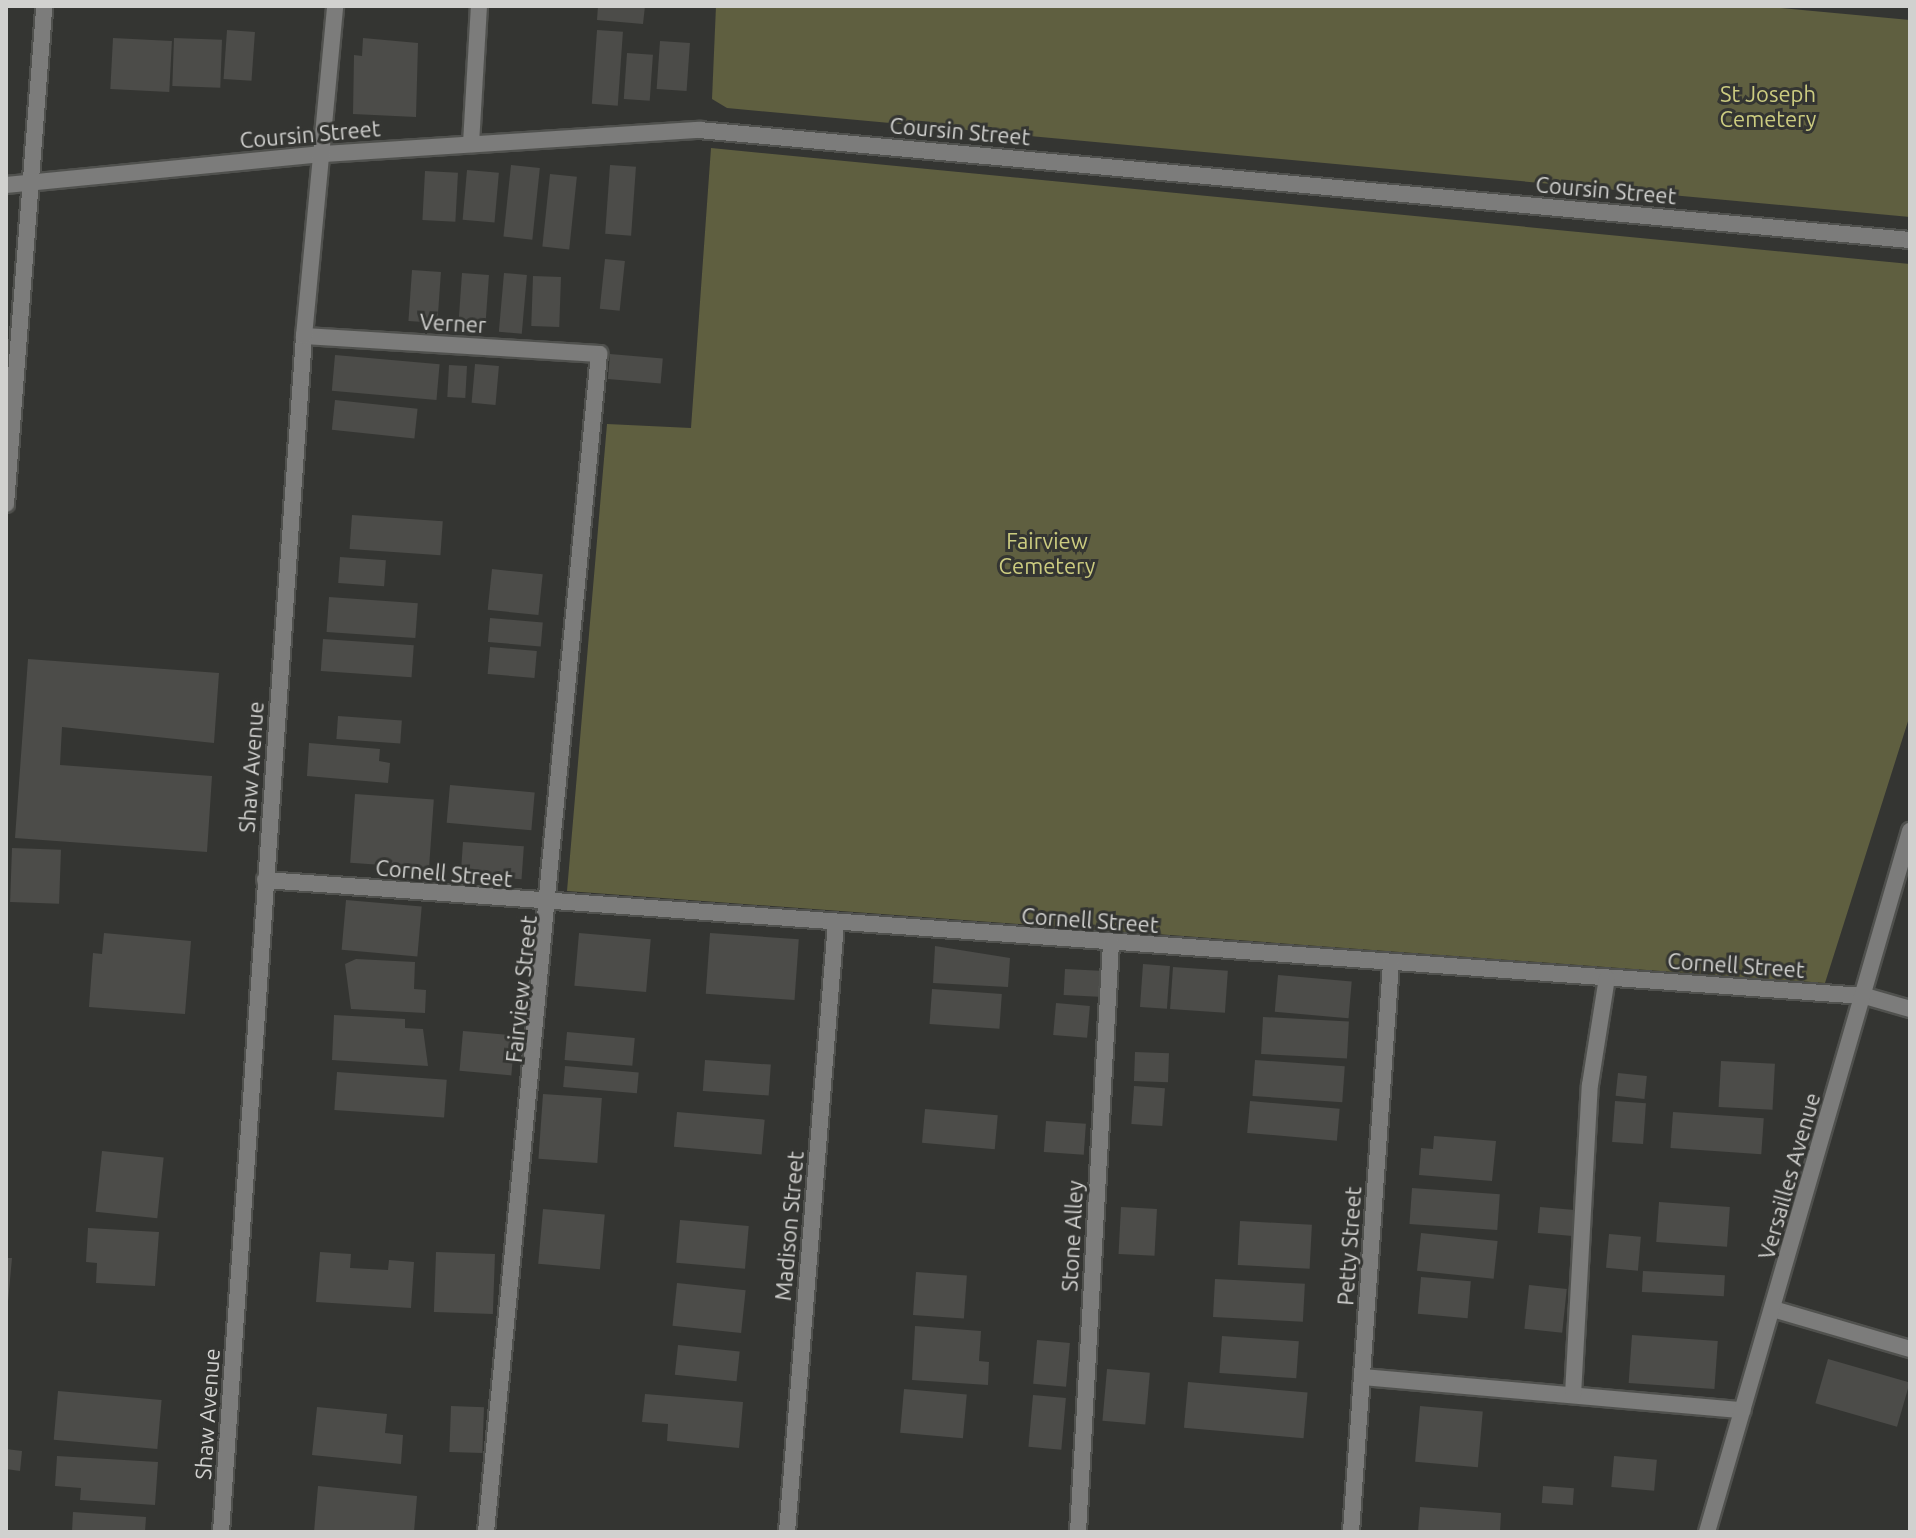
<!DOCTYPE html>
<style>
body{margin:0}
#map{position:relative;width:1916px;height:1538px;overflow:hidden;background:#343532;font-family:Ubuntu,sans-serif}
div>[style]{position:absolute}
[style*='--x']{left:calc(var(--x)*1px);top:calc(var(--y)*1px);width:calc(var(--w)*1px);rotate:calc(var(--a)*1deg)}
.green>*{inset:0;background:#5f5f40}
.building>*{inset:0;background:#4c4c49;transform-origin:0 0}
.roads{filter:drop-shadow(2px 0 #50514e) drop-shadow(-2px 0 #50514e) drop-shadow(0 2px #50514e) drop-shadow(0 -2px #50514e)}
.service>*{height:16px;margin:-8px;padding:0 8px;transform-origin:8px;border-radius:8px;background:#7c7c7b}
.minor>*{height:16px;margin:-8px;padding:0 8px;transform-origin:8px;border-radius:8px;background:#7c7c7b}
.tertiary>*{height:16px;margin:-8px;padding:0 8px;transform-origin:8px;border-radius:8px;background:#7c7c7b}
span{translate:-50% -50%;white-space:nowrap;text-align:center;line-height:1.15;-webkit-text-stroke:6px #343532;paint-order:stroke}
.park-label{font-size:22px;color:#cccc80}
.street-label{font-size:22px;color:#d1d1cf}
.frame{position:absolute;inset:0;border:8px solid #d1d1cf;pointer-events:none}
</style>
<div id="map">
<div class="green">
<i style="clip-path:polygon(716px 6px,1758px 6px,1910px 20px,1910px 217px,727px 108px,712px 99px)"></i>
<i style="clip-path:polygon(711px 148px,1910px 264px,1910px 715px,1825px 983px,567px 891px,607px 424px,691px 428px)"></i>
</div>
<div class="building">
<i style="clip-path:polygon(598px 6px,645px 6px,643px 24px,597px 20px)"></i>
<i style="left:227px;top:30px;width:28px;height:49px;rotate:4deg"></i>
<i style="left:597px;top:30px;width:26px;height:74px;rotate:4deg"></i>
<i style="left:113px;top:38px;width:59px;height:51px;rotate:3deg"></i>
<i style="left:174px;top:38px;width:48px;height:48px;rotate:2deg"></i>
<i style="clip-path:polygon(363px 38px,418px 43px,416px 117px,353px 114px,354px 55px,362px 56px)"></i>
<i style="left:660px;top:41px;width:30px;height:48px;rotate:4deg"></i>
<i style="left:627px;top:53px;width:26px;height:46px;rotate:4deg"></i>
<i style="left:511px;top:165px;width:29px;height:72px;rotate:6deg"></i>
<i style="left:610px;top:165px;width:26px;height:69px;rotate:4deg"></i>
<i style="left:467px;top:170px;width:32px;height:50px;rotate:5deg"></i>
<i style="left:425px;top:171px;width:33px;height:49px;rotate:3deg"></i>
<i style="left:550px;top:174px;width:27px;height:73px;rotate:6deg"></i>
<i style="left:605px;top:259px;width:20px;height:50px;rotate:6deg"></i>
<i style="left:412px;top:270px;width:29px;height:51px;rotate:4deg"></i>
<i style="left:462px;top:273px;width:27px;height:47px;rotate:4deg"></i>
<i style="left:504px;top:273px;width:23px;height:59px;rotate:5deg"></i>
<i style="left:533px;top:276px;width:28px;height:50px;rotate:2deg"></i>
<i style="left:610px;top:354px;width:53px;height:25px;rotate:5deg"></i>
<i style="left:335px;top:355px;width:105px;height:36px;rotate:5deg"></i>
<i style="left:475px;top:364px;width:24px;height:39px;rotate:5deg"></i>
<i style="left:449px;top:365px;width:18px;height:32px;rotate:3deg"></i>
<i style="left:335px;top:400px;width:83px;height:30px;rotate:6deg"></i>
<i style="left:352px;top:515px;width:91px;height:34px;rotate:4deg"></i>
<i style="left:340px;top:557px;width:46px;height:26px;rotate:4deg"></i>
<i style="left:492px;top:569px;width:51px;height:41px;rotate:6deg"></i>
<i style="left:329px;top:597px;width:89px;height:35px;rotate:4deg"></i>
<i style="left:490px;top:618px;width:53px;height:24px;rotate:5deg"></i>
<i style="left:323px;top:639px;width:91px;height:32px;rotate:4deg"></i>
<i style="left:490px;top:647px;width:47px;height:27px;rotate:5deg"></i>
<i style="clip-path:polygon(28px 659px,219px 673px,214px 743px,62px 727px,60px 765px,212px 776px,207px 852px,15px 838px)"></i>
<i style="left:338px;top:716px;width:64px;height:23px;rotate:4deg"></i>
<i style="clip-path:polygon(309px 743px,380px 749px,379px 761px,390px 763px,388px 783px,307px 776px)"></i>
<i style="left:450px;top:785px;width:85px;height:38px;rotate:5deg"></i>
<i style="left:355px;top:794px;width:79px;height:69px;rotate:4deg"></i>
<i style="left:463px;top:842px;width:61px;height:33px;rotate:4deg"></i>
<i style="left:12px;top:848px;width:49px;height:54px;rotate:2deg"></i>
<i style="left:346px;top:900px;width:76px;height:50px;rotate:5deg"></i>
<i style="clip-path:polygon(104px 933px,191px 941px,185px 1014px,89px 1007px,93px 953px,102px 954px)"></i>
<i style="left:579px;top:933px;width:72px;height:53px;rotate:5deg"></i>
<i style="left:710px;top:933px;width:89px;height:61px;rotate:4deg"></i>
<i style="clip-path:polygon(935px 946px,1010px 958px,1008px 987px,933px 983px)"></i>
<i style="clip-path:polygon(356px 959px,415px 962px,414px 989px,426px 990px,425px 1013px,351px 1009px,345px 964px)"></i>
<i style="left:1143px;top:964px;width:27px;height:43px;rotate:4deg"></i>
<i style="left:1173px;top:967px;width:55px;height:42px;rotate:4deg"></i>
<i style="left:1065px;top:969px;width:35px;height:26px;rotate:3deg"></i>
<i style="left:1278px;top:975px;width:74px;height:37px;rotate:5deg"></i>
<i style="left:932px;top:989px;width:70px;height:35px;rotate:4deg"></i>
<i style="left:1056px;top:1003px;width:34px;height:32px;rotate:5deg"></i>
<i style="clip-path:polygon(334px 1015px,405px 1019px,405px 1028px,423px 1029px,428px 1066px,332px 1060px)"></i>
<i style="left:1263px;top:1017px;width:86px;height:37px;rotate:3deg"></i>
<i style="left:463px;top:1031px;width:52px;height:40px;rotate:5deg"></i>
<i style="left:567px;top:1032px;width:68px;height:28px;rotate:5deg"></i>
<i style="left:1135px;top:1052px;width:34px;height:29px;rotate:2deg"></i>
<i style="left:705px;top:1060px;width:66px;height:31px;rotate:4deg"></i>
<i style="left:1255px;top:1060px;width:90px;height:36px;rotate:4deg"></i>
<i style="left:1721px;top:1061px;width:54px;height:46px;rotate:3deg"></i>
<i style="left:565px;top:1066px;width:74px;height:21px;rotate:5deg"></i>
<i style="left:337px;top:1072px;width:110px;height:38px;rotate:4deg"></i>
<i style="left:1618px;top:1073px;width:29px;height:23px;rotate:6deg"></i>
<i style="left:1134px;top:1086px;width:31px;height:38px;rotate:4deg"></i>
<i style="left:543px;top:1094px;width:59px;height:65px;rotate:4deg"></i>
<i style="left:1250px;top:1101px;width:90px;height:32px;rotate:5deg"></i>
<i style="left:1615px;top:1101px;width:31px;height:41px;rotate:4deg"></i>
<i style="left:925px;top:1109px;width:73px;height:34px;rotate:5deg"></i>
<i style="left:677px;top:1112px;width:88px;height:35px;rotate:5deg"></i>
<i style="left:1673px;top:1112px;width:91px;height:36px;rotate:4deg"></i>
<i style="left:1046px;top:1121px;width:40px;height:31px;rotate:4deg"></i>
<i style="clip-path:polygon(1434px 1136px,1496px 1141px,1492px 1181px,1419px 1175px,1421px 1148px,1433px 1149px)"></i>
<i style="left:102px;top:1151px;width:62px;height:61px;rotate:6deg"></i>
<i style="left:1412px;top:1188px;width:88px;height:36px;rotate:4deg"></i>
<i style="left:1659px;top:1202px;width:71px;height:40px;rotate:4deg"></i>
<i style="left:1121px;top:1207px;width:36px;height:47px;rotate:3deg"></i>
<i style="left:1540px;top:1207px;width:35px;height:26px;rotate:5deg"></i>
<i style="left:543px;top:1209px;width:62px;height:55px;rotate:5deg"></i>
<i style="left:680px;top:1220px;width:69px;height:43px;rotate:5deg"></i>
<i style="left:1240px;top:1221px;width:72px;height:44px;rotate:3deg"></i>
<i style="clip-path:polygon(88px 1228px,159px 1232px,155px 1286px,96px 1283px,97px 1263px,86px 1262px)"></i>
<i style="left:1421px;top:1233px;width:77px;height:38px;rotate:6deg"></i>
<i style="left:1609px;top:1234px;width:32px;height:34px;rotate:5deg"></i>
<i style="clip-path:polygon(320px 1252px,351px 1254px,350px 1268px,388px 1270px,389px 1260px,414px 1262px,411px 1308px,316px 1302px)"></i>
<i style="left:436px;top:1252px;width:59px;height:60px;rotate:2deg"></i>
<i style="clip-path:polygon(6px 1258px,12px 1258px,8px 1302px,6px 1302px)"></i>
<i style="left:1643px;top:1271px;width:82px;height:21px;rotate:3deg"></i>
<i style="left:916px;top:1272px;width:51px;height:43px;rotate:4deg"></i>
<i style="left:1421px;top:1277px;width:50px;height:37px;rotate:5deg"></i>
<i style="left:1215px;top:1279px;width:90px;height:38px;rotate:3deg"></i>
<i style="left:677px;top:1283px;width:69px;height:43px;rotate:6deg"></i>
<i style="left:1529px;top:1285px;width:38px;height:44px;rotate:6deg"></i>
<i style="clip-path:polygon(915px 1326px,981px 1331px,979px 1361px,989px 1362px,988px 1385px,912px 1380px)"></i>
<i style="left:1632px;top:1335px;width:86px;height:48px;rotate:4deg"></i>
<i style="left:1222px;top:1336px;width:77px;height:37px;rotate:4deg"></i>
<i style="left:1037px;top:1340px;width:33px;height:44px;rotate:5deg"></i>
<i style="left:678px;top:1345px;width:62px;height:30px;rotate:6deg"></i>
<i style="left:1828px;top:1359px;width:85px;height:46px;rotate:16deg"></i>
<i style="left:1107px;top:1369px;width:43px;height:52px;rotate:5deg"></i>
<i style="left:1188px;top:1382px;width:120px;height:46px;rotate:5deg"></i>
<i style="left:904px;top:1389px;width:63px;height:44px;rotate:5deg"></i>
<i style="left:58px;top:1391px;width:104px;height:49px;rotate:5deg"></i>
<i style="clip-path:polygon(645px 1394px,743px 1402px,739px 1448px,667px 1441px,668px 1424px,642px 1422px)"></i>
<i style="left:1033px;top:1395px;width:33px;height:52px;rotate:5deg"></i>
<i style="left:451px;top:1406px;width:33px;height:46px;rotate:2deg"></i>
<i style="left:1420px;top:1406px;width:63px;height:56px;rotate:5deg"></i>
<i style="clip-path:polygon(317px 1407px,387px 1414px,385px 1433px,403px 1435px,401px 1464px,312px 1455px)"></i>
<i style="clip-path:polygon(6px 1449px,22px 1451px,20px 1471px,6px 1469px)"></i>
<i style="clip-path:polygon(57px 1456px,158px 1462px,155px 1505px,80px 1500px,81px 1488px,55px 1486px)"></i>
<i style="left:1614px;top:1456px;width:43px;height:31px;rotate:5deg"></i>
<i style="clip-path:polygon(318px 1486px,417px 1496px,414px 1532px,314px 1532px)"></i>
<i style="left:1543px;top:1486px;width:31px;height:17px;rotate:4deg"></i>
<i style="clip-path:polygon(1420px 1507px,1501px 1513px,1500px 1532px,1418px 1532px)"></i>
<i style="clip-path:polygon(73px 1512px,146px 1517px,145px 1532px,72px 1532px)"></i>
</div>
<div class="roads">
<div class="service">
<i style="--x:471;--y:144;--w:138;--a:-86.7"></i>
<i style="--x:265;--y:880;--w:1604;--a:4.15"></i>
<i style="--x:1773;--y:1309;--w:143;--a:16.3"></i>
<i style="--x:1362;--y:1377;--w:382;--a:5"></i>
<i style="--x:1573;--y:1395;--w:310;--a:-86.9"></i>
<i style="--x:1590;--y:1085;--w:108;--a:-81"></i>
<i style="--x:1078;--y:1532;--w:590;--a:-86.79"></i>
</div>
<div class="minor">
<i style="--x:6;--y:185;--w:320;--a:-5.6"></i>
<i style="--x:324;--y:154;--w:376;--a:-3.7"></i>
<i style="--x:699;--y:130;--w:1216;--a:5.19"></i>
<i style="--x:304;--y:336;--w:296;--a:3.5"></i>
<i style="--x:599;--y:354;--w:1183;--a:95.48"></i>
<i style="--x:6;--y:504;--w:499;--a:-85.6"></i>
<i style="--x:1865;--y:996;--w:47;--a:16.1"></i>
<i style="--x:221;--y:1532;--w:1199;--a:-86.03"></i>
<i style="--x:304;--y:336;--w:331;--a:-84.6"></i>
<i style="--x:787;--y:1532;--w:611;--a:-85.4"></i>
<i style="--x:1351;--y:1532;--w:570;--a:-85.98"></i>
</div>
<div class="tertiary">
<i style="--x:1707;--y:1532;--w:730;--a:-73.85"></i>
</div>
</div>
<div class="park-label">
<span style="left:1768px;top:106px">St Joseph<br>Cemetery</span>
<span style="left:1047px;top:553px">Fairview<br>Cemetery</span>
</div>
<div class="street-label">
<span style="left:960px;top:131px;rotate:5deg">Coursin Street</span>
<span style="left:310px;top:134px;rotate:-5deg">Coursin Street</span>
<span style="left:1606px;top:190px;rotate:5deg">Coursin Street</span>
<span style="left:453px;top:323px;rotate:3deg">Verner</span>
<span style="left:251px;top:767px;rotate:-86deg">Shaw Avenue</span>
<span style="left:444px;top:873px;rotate:5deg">Cornell Street</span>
<span style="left:1090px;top:920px;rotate:4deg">Cornell Street</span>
<span style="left:1736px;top:965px;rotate:4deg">Cornell Street</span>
<span style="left:521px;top:989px;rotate:-84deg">Fairview Street</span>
<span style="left:1789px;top:1176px;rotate:-74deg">Versailles Avenue</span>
<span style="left:789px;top:1226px;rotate:-85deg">Madison Street</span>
<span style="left:1072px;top:1236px;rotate:-87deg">Stone Alley</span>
<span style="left:1349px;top:1246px;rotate:-86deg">Petty Street</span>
<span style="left:207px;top:1414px;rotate:-86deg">Shaw Avenue</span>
</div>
<div class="frame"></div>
</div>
